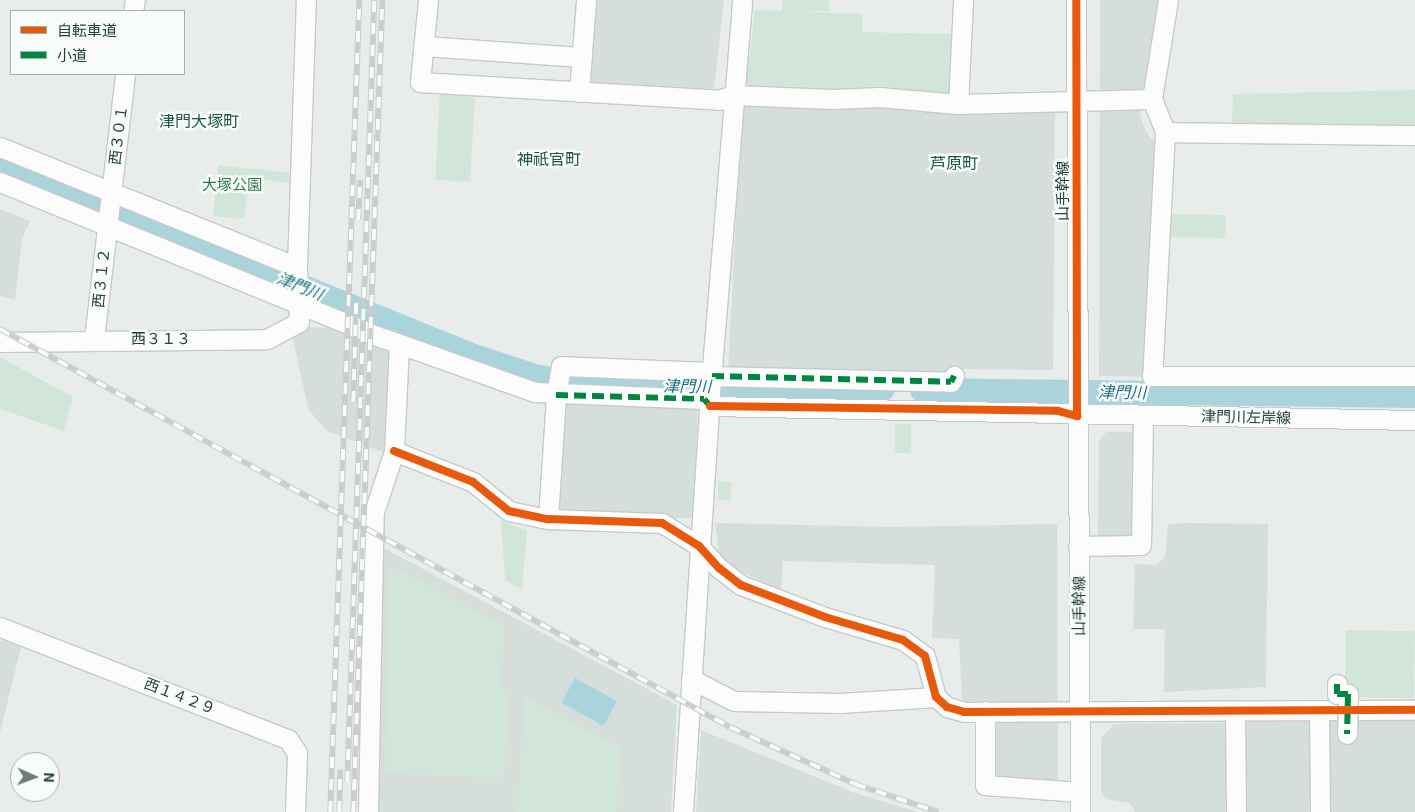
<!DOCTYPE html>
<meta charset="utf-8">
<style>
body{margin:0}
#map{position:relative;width:1415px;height:812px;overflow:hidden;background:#e8edeb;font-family:"Exo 2","Noto Sans JP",sans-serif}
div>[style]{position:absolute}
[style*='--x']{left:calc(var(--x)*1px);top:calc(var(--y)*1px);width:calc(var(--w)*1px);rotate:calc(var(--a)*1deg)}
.built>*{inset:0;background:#d6dedb;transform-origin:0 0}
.green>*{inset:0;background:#d1e6d8;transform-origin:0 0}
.water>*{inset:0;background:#a9d4db;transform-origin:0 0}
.river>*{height:24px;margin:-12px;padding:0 12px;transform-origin:12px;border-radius:12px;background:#a9d4db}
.roads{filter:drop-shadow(1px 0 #c5cac8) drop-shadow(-1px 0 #c5cac8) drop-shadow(0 1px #c5cac8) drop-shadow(0 -1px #c5cac8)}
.minor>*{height:19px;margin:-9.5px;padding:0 9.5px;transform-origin:9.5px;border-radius:9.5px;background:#fcfcfc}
.rail>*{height:5.5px;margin-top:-2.75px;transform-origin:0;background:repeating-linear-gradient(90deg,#f7fbf9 0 11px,#c9cdcc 0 22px);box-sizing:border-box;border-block:1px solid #c9cdcc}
.bridges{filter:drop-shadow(1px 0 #c5cac8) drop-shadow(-1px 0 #c5cac8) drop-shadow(0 1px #c5cac8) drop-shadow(0 -1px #c5cac8)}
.minor-bridge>*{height:19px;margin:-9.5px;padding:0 9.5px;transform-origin:9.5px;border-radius:9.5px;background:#fcfcfc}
.quiet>*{height:6px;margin-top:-3px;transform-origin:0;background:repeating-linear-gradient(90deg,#00873e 0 12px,transparent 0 18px)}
.cycleway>*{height:8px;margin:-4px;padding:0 4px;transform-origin:4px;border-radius:4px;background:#e8590c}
span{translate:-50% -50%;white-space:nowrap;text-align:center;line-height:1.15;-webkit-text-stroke:5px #f7fbf9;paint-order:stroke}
.street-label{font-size:15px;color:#24423a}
.park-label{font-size:15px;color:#2d7a4b}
.neighbourhood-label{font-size:16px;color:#1f5548}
.water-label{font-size:16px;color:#1c6f80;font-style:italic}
.legend{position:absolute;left:10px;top:10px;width:175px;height:65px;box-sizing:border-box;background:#f7fbf9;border:1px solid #a3b1ad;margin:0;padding:6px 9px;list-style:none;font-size:15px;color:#24423a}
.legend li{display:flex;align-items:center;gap:10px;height:25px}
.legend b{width:25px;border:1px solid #a3b1ad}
.north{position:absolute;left:10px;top:752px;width:50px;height:50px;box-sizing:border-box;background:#f7fbf9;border:1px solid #a3b1ad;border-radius:50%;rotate:92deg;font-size:14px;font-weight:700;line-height:20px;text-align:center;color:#24423a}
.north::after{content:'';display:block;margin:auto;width:18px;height:22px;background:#697e78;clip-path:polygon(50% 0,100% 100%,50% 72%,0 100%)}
</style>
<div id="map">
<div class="built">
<i style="clip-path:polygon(591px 0,724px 0,714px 89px,592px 82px,586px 77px)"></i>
<i style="clip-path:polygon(1100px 0,1162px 0,1155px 54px,1139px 108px,1143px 125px,1150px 138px,1157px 143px,1145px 377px,1099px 376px)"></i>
<i style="clip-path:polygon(884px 103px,967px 114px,970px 110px,1055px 112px,1053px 370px,951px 369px,951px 376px,728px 370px,742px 104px)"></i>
<i style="clip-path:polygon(0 209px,30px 221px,22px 239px,15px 300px,0 296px)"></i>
<i style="clip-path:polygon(304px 327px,338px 328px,375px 343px,391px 355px,388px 454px,327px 431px,308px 409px,292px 334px)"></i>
<i style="left:564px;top:398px;width:134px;height:116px;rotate:2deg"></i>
<i style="clip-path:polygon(1106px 432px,1131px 432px,1137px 439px,1134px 534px,1128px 540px,1107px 540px,1098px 535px,1099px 441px)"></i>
<i style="clip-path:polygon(715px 523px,891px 527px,1057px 524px,1058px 783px,991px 781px,991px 706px,962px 706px,959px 639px,932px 638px,935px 565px,783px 561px,781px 591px,731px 567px,719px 553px)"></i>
<i style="clip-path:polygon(1188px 523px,1268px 524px,1266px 687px,1164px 692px,1165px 629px,1133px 629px,1135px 564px,1156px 565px,1165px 557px,1168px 524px)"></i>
<i style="clip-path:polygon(380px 546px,677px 705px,671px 812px,374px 812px)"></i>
<i style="clip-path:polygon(0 640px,21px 647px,0 733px)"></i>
<i style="clip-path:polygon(1415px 720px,1415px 812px,1135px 812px,1130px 803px,1106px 799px,1101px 793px,1101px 738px,1114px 724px)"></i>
<i style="clip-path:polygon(701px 730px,855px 793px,918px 812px,696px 812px)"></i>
</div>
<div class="green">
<i style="clip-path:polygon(782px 0,829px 0,829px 11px,796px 11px,862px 14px,862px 32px,955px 34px,953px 88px,946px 97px,755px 89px,746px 83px,755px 10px,782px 11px)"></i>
<i style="left:440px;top:90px;width:35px;height:90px;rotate:3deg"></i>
<i style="clip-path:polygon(1415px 90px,1415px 129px,1232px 126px,1233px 94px)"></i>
<i style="clip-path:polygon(218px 165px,291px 173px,291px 183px,249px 178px,244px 219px,213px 216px)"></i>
<i style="left:1168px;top:214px;width:58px;height:23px;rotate:1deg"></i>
<i style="clip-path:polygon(0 357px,73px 397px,64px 431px,0 409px)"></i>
<i style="left:895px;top:424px;width:16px;height:29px"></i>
<i style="left:718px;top:482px;width:13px;height:18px"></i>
<i style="clip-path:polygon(501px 521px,527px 530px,522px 590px,505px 580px)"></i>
<i style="clip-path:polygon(390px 566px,504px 625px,501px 687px,509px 695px,504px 778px,385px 773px)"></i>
<i style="left:1346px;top:630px;width:69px;height:67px;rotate:1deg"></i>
<i style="clip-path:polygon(524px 697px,620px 748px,616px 812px,518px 812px)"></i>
</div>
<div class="water">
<i style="left:575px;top:678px;width:48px;height:28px;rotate:29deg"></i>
</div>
<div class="river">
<i style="--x:0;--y:164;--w:511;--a:22.05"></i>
<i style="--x:474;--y:356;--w:64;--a:18.2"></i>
<i style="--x:535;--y:376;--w:49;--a:10.6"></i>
<i style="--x:583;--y:385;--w:300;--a:0.8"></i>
<i style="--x:922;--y:390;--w:493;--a:0.7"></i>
</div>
<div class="roads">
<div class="minor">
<i style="--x:428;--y:0;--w:82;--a:95.6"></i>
<i style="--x:420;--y:82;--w:300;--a:3.4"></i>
<i style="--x:719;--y:100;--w:15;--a:-20"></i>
<i style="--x:733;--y:95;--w:100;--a:2.3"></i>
<i style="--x:833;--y:99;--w:46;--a:-2.5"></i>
<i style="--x:879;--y:97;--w:79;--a:5.1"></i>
<i style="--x:958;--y:104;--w:194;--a:-1.5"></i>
<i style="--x:1076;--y:0;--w:812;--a:89.72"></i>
<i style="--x:1168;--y:0;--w:100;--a:99.2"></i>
<i style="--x:1152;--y:99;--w:35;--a:68"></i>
<i style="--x:1165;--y:132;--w:244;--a:93"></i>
<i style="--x:1152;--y:376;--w:263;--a:0"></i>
<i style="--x:133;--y:11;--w:11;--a:-80"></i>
<i style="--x:423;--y:46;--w:159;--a:4"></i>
<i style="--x:579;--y:92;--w:92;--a:-85.6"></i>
<i style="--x:958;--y:104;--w:104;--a:-87.2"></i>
<i style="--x:1165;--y:132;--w:250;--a:0.7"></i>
<i style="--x:0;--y:147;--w:320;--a:22"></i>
<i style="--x:0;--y:182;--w:414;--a:22.2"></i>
<i style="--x:383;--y:338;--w:161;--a:19.6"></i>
<i style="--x:535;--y:392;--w:169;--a:2.4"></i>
<i style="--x:704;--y:399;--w:9;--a:49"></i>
<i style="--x:710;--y:406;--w:705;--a:1.14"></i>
<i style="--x:94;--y:339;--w:267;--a:-83.3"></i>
<i style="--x:0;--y:342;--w:267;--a:-0.6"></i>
<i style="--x:267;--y:339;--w:36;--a:-28"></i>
<i style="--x:299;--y:322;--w:55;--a:-92.1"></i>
<i style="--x:297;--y:267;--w:267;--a:-88.1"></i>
<i style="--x:712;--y:376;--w:239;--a:1.4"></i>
<i style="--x:951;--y:382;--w:7;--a:-63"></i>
<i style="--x:394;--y:451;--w:85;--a:21.4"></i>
<i style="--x:473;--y:482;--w:46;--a:38.9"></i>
<i style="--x:509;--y:511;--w:40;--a:12"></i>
<i style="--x:548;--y:519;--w:114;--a:2"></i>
<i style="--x:662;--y:523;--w:44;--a:31.9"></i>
<i style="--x:699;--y:546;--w:30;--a:48"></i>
<i style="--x:719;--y:568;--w:28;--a:38"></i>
<i style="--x:741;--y:585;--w:90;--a:20.9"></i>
<i style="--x:825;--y:617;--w:81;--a:16.4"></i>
<i style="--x:903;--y:640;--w:27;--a:36"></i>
<i style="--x:925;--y:656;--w:42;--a:75"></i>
<i style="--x:936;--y:697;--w:15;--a:42"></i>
<i style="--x:947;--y:707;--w:18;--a:16"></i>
<i style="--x:964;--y:712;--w:451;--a:-0.3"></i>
<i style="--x:548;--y:519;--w:124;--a:-86.3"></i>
<i style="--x:556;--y:395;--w:29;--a:-80"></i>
<i style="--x:561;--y:366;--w:151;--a:2.3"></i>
<i style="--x:1078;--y:546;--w:63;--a:-0.9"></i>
<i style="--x:1141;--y:545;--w:129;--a:-89.1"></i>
<i style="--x:0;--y:627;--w:309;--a:21.3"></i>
<i style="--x:288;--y:739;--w:17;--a:57"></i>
<i style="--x:297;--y:753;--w:59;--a:91.9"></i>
<i style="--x:691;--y:679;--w:48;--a:27.1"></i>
<i style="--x:734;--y:701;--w:106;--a:1.1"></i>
<i style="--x:840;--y:703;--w:96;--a:-3.6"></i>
<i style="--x:985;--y:711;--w:74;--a:90"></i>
<i style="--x:985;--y:785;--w:95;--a:4.2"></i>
<i style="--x:1319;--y:711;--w:101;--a:89.4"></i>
<i style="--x:1235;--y:712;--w:100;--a:89.4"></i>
<i style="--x:368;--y:812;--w:300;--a:-88.9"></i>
<i style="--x:374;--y:512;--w:64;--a:-71.8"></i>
<i style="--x:394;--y:451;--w:107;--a:-87.3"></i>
<i style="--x:683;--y:812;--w:433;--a:-86.3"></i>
<i style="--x:711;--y:380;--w:381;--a:-85.3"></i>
</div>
</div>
<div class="rail">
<i style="--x:358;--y:220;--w:40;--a:-87.1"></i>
<i style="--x:0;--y:329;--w:831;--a:28.6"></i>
<i style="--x:730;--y:727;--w:137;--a:24.5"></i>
<i style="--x:855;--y:784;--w:88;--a:18.6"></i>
<i style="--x:353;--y:402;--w:100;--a:-88.3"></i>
<i style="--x:347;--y:782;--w:782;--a:-88.02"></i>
<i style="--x:330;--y:812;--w:813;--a:-87.95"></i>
<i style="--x:339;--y:812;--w:42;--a:-88.6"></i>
<i style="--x:353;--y:812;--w:813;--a:-87.95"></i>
</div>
<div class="bridges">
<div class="minor-bridge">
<i style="--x:1337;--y:684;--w:10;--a:90"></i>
<i style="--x:1337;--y:694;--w:11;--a:0"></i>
<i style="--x:1348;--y:694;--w:40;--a:91.4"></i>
</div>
</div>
<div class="quiet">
<i style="--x:712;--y:376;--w:239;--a:1.4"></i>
<i style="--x:951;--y:382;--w:7;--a:-63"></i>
<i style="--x:556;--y:395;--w:148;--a:1.5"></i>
<i style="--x:704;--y:399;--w:9;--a:49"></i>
<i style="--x:1337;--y:684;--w:10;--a:90"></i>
<i style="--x:1337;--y:694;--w:11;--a:0"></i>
<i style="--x:1348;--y:694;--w:40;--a:91.4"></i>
</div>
<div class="cycleway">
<i style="--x:710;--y:406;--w:348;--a:0.8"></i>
<i style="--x:1058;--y:411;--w:20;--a:15"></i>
<i style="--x:1077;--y:416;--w:416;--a:-90.1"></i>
<i style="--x:394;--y:451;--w:85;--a:21.4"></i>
<i style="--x:473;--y:482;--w:46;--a:38.9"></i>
<i style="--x:509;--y:511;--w:40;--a:12"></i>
<i style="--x:548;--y:519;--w:114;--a:2"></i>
<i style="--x:662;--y:523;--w:44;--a:31.9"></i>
<i style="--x:699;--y:546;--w:30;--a:48"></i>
<i style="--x:719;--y:568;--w:28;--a:38"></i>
<i style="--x:741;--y:585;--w:90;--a:20.9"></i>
<i style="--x:825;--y:617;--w:81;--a:16.4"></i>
<i style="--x:903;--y:640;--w:27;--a:36"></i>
<i style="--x:925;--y:656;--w:42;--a:75"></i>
<i style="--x:936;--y:697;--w:15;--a:42"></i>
<i style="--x:947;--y:707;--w:18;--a:16"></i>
<i style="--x:964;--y:712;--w:451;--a:-0.3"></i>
</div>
<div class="street-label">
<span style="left:118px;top:135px;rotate:-83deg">西３０１</span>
<span style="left:1063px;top:191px;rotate:-90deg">山手幹線</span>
<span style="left:101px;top:278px;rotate:-84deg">西３１２</span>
<span style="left:161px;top:339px">西３１３</span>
<span style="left:1246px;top:417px;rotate:1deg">津門川左岸線</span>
<span style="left:1079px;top:606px;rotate:-90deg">山手幹線</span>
<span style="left:180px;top:696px;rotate:21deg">西１４２９</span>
</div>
<div class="park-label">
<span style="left:232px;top:185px">大塚公園</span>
</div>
<div class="neighbourhood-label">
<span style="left:199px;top:121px">津門大塚町</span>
<span style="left:549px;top:159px">神祇官町</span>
<span style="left:954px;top:163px">芦原町</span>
</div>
<div class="water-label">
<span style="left:300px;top:286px;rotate:22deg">津門川</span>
<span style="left:687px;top:386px;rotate:1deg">津門川</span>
<span style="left:1122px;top:392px;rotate:1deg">津門川</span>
</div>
<ul class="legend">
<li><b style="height:6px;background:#e8590c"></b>自転車道</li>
<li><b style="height:6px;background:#00873e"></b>小道</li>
</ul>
<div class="north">N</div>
</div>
